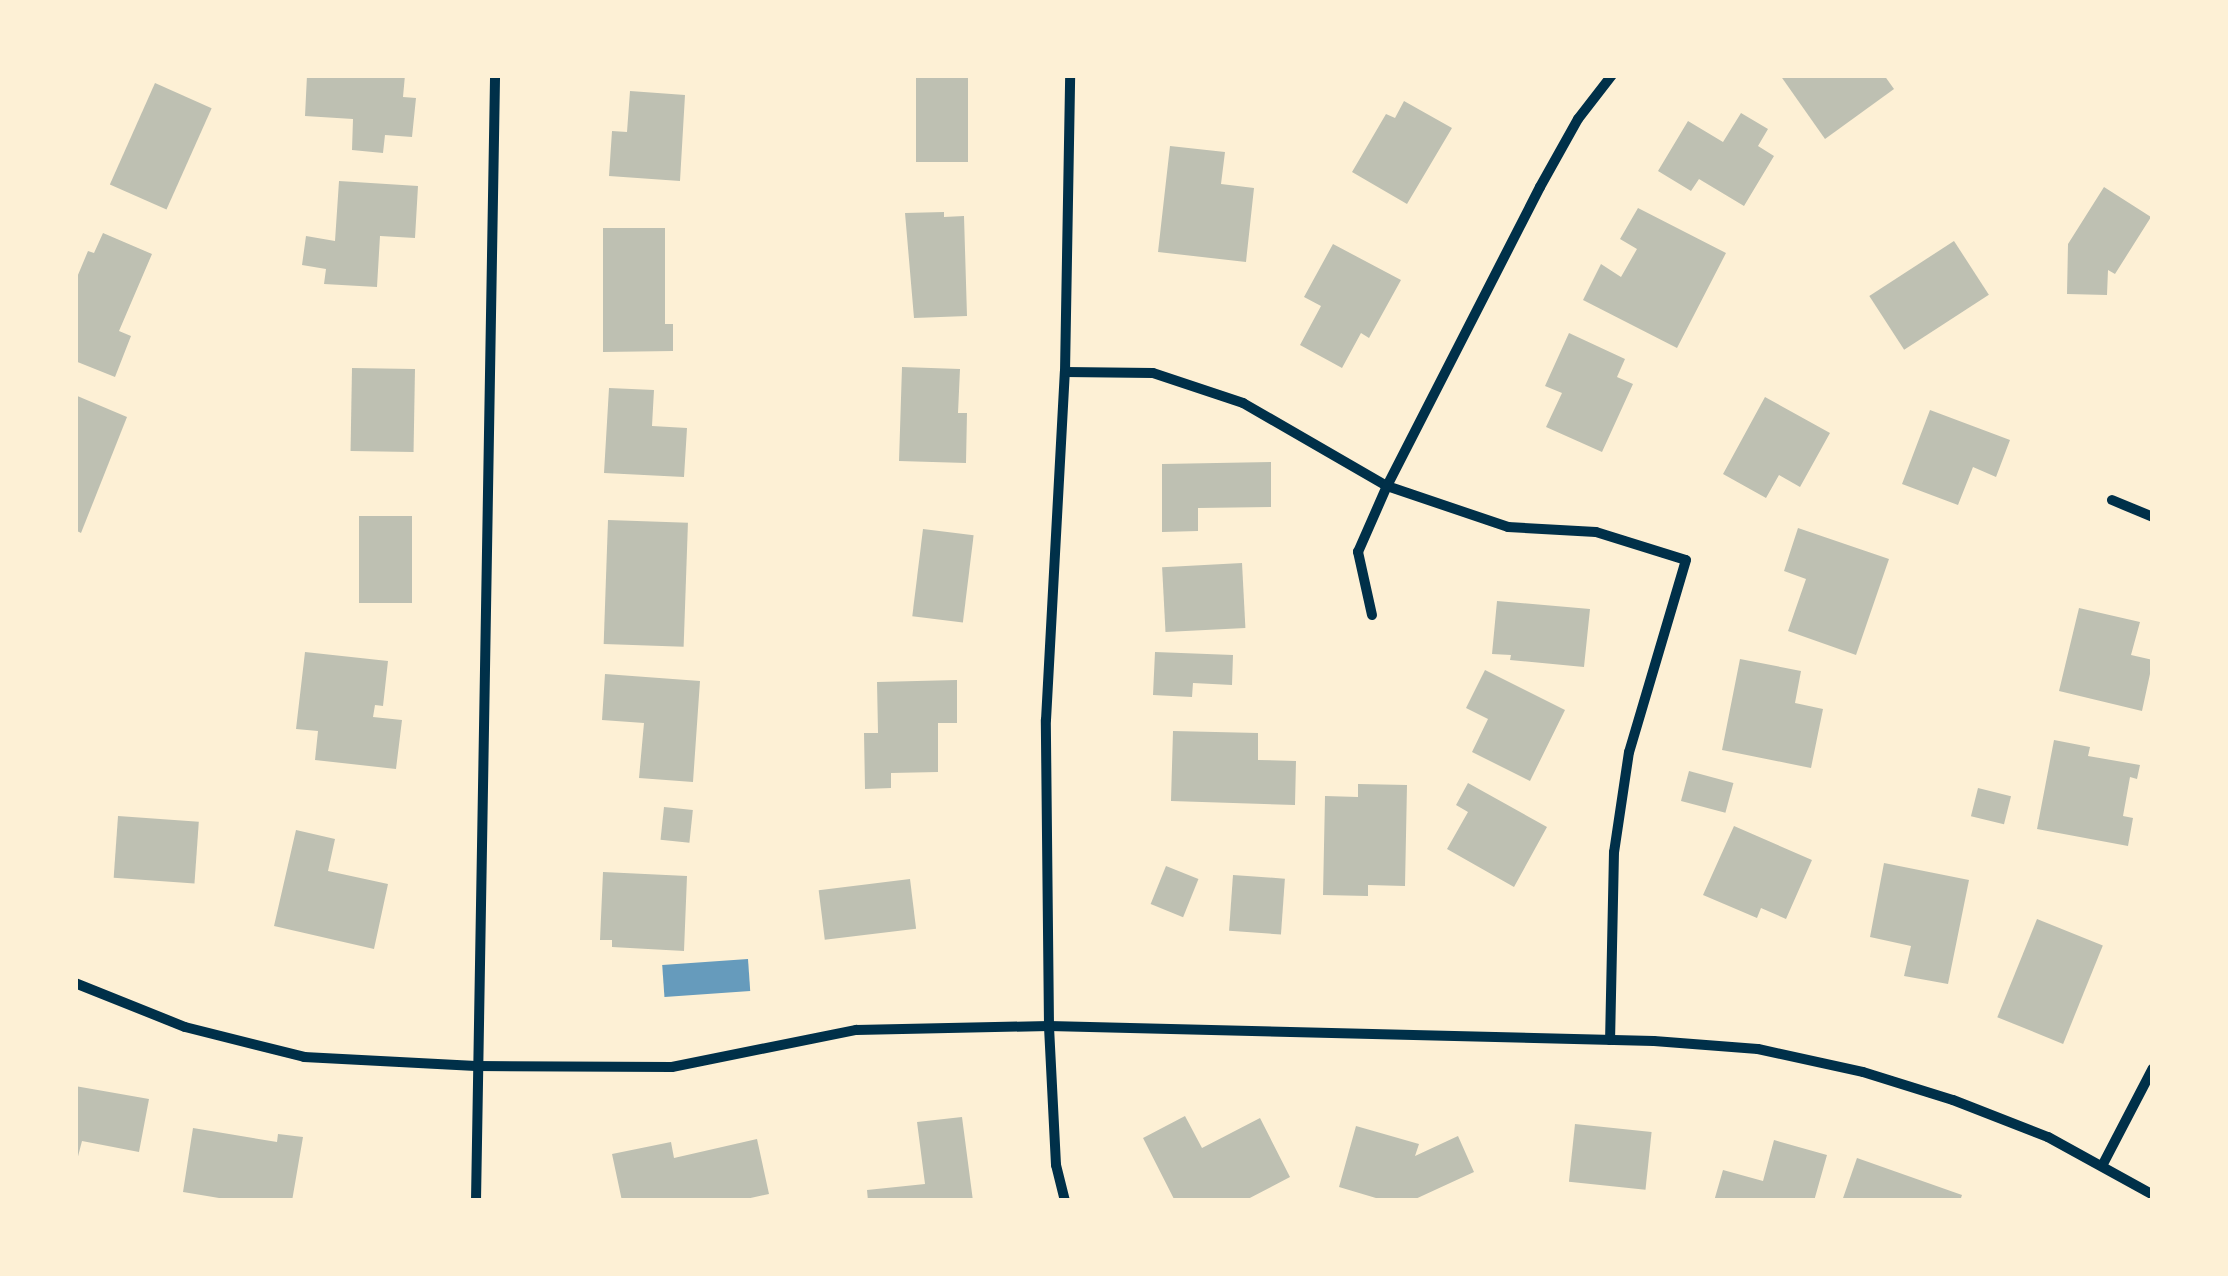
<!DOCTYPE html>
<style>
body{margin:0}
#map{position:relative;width:2228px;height:1276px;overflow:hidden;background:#fdf0d5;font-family:"Asap Condensed",sans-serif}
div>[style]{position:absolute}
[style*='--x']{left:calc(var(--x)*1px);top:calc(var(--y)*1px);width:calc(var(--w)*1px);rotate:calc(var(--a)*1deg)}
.water>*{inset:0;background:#669bbc;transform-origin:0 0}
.building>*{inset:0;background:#bec0b2;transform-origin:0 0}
.minor>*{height:10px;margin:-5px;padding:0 5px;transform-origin:5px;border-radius:5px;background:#003049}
span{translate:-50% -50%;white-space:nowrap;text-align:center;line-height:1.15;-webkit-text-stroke:10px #fdf0d5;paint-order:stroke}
.frame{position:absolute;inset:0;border:78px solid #fdf0d5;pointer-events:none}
</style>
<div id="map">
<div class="water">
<i style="left:748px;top:959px;width:32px;height:86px;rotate:86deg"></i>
</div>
<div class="building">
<i style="clip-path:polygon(307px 75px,405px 75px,403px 97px,416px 98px,412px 137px,385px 135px,383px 153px,352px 150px,353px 119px,305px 116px)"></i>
<i style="left:916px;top:75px;width:52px;height:87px"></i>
<i style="clip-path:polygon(1780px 75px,1884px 75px,1894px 89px,1825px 139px)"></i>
<i style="left:155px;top:83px;width:62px;height:111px;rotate:24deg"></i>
<i style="clip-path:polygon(630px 91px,685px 95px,680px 181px,609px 176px,612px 131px,627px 132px)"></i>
<i style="clip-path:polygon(1404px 101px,1452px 128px,1407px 204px,1352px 172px,1386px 114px,1395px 118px)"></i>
<i style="clip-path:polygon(1741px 113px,1768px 129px,1758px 146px,1774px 156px,1744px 206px,1699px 179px,1691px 191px,1658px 171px,1688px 121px,1723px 142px)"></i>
<i style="clip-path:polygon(1170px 146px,1225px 152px,1221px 184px,1254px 188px,1246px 262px,1158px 252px)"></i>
<i style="clip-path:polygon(339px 181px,418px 186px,415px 238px,380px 236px,377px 287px,324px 284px,326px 269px,302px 265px,306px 236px,335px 241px)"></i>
<i style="clip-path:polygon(2104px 187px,2151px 217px,2115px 274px,2108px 270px,2107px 295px,2067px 294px,2068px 244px)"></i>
<i style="clip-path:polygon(1638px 208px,1726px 253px,1677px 348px,1583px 300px,1601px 264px,1621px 277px,1637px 249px,1620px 239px)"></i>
<i style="clip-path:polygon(944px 212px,944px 217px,964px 216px,967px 316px,914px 318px,905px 213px)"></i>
<i style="clip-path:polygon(603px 228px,665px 228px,665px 324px,673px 324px,673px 351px,603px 352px)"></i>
<i style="clip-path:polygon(103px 233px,152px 254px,119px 331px,131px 336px,115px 377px,75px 361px,75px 282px,88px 251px,94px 253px)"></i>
<i style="left:1954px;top:241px;width:64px;height:101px;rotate:57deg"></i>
<i style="clip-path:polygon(1333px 244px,1401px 280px,1369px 338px,1361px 333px,1342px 368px,1300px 345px,1321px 306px,1304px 297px)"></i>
<i style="clip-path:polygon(1569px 333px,1625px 359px,1617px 377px,1633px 384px,1602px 452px,1546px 427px,1562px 393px,1545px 386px)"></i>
<i style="clip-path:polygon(902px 367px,960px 369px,958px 413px,967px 413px,966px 463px,899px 461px)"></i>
<i style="left:352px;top:368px;width:63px;height:83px;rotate:1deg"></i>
<i style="clip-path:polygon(609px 388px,654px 390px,652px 426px,687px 428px,684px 477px,604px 473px)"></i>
<i style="clip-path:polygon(75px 395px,127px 417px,81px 533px,75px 530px)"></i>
<i style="clip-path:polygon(1765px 397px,1830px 433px,1800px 487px,1779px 475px,1766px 498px,1723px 474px)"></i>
<i style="clip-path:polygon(1930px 410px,2010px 440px,1996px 477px,1973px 467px,1958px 505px,1902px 484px)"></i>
<i style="clip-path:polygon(1271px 462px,1271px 507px,1198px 508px,1198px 531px,1162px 532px,1162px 464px)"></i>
<i style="left:359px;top:516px;width:53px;height:87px"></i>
<i style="left:608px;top:520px;width:80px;height:124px;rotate:2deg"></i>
<i style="clip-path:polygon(1798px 528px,1889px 559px,1856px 655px,1788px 631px,1806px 579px,1784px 571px)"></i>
<i style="left:923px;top:529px;width:51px;height:88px;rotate:7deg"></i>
<i style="left:1242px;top:563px;width:65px;height:80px;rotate:87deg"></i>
<i style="clip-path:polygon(1497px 601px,1590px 609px,1584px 667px,1510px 660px,1511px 655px,1492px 654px)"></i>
<i style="clip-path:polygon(2079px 608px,2140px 622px,2131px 655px,2153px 660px,2142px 711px,2059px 691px)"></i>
<i style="clip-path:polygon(305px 652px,388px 661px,383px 706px,375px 705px,373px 717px,402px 720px,396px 769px,315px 760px,318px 731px,296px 729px)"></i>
<i style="clip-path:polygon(1155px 652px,1233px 655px,1232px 685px,1193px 683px,1192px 697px,1153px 695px)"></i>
<i style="clip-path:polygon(1740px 659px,1801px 671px,1795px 703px,1823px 709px,1811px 768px,1722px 750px)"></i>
<i style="clip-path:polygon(1485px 670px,1565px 710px,1530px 781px,1472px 752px,1488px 719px,1466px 708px)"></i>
<i style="clip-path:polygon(605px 674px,700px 681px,693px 782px,639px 778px,644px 723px,602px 720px)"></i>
<i style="clip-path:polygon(957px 680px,957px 723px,938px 723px,938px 772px,891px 773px,891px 788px,865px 789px,864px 733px,878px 733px,877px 682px)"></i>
<i style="clip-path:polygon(1173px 731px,1258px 733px,1258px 760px,1296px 761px,1295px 805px,1171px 801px)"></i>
<i style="clip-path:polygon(2054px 740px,2090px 747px,2088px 756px,2140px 765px,2137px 779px,2130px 777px,2123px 816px,2133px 818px,2128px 846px,2037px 829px)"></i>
<i style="left:1689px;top:771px;width:46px;height:31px;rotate:15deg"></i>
<i style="clip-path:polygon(1468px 783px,1547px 827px,1514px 887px,1447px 849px,1468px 812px,1456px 805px)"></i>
<i style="clip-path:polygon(1358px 784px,1407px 785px,1405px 886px,1368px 885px,1368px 896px,1323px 895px,1325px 796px,1358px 797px)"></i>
<i style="left:1978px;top:788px;width:34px;height:29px;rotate:14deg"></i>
<i style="left:664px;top:807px;width:29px;height:33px;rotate:6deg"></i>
<i style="left:118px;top:816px;width:81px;height:62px;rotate:4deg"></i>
<i style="clip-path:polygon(1734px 826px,1812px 860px,1786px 919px,1761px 908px,1757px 918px,1703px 895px)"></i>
<i style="clip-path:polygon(296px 830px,335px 839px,328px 871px,388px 884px,374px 949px,274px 926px)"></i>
<i style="clip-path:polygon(1884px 863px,1969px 880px,1948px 984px,1904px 976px,1911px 946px,1870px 937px)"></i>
<i style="left:1166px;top:866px;width:35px;height:41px;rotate:22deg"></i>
<i style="clip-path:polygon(603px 872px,687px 876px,684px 951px,612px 947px,612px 940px,600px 940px)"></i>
<i style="left:1233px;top:875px;width:52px;height:56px;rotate:4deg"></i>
<i style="left:910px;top:879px;width:50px;height:92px;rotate:83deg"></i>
<i style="left:2037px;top:919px;width:71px;height:106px;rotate:22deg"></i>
<i style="clip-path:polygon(75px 1086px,149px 1099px,139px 1152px,82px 1141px,75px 1168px)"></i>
<i style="clip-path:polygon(1185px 1116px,1202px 1148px,1260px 1118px,1290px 1177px,1244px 1201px,1175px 1201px,1143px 1138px)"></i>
<i style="clip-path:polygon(962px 1117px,973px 1201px,868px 1201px,867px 1190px,925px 1184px,917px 1122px)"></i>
<i style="left:1575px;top:1124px;width:77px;height:58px;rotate:6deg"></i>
<i style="clip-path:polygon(1356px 1126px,1419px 1144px,1415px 1156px,1458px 1136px,1474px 1172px,1411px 1201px,1386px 1201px,1339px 1187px)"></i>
<i style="clip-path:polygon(193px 1128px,277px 1142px,278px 1134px,303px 1137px,292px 1201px,237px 1201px,183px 1192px)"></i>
<i style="clip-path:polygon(757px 1139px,769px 1194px,737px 1201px,622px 1201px,612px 1154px,671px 1142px,674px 1158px)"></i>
<i style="clip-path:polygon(1774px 1140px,1827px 1155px,1814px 1201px,1714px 1201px,1723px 1170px,1763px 1181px)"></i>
<i style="clip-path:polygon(1857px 1158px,1962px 1195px,1960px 1201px,1842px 1201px)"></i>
</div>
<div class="minor">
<i style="--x:1065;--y:372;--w:88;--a:0.7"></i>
<i style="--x:1153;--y:373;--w:95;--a:18.4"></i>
<i style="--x:1243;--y:403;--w:166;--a:30"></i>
<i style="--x:1387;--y:486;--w:128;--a:18.7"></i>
<i style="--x:1508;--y:527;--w:88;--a:3.3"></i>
<i style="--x:1596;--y:532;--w:94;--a:17.3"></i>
<i style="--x:1686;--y:560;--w:200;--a:106.5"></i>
<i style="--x:1629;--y:752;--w:101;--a:98.5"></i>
<i style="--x:1614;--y:852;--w:188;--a:91.2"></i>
<i style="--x:2112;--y:500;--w:44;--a:22.5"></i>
<i style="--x:1372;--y:615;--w:65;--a:-102.5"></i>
<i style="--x:1358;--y:552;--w:72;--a:-66.3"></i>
<i style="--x:1387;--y:486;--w:336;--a:-62.9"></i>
<i style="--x:1540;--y:187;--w:78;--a:-60.8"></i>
<i style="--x:1578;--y:119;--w:56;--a:-52.3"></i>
<i style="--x:75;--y:983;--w:118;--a:21.8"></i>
<i style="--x:185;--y:1027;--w:123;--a:14.1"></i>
<i style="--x:304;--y:1057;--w:172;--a:3"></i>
<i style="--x:476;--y:1066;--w:196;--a:0.3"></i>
<i style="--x:672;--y:1067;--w:188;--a:-11.4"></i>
<i style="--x:856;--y:1030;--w:193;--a:-1.2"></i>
<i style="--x:1049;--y:1026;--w:605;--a:1.42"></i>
<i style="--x:1654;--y:1041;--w:104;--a:4.4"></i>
<i style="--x:1758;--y:1049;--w:107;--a:12.4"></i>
<i style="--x:1863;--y:1072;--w:94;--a:17.3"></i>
<i style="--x:1953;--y:1100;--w:102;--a:21.3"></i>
<i style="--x:2048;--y:1137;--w:120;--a:28.9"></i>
<i style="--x:2102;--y:1166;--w:110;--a:-62.5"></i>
<i style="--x:476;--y:1201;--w:1126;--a:-89.03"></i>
<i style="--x:1065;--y:1201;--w:37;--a:-104"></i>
<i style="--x:1056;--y:1165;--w:139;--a:-92.9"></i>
<i style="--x:1049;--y:1026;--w:306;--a:-90.6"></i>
<i style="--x:1046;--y:720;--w:349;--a:-86.9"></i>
<i style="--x:1065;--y:372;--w:297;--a:-89"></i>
</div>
<div class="frame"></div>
</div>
